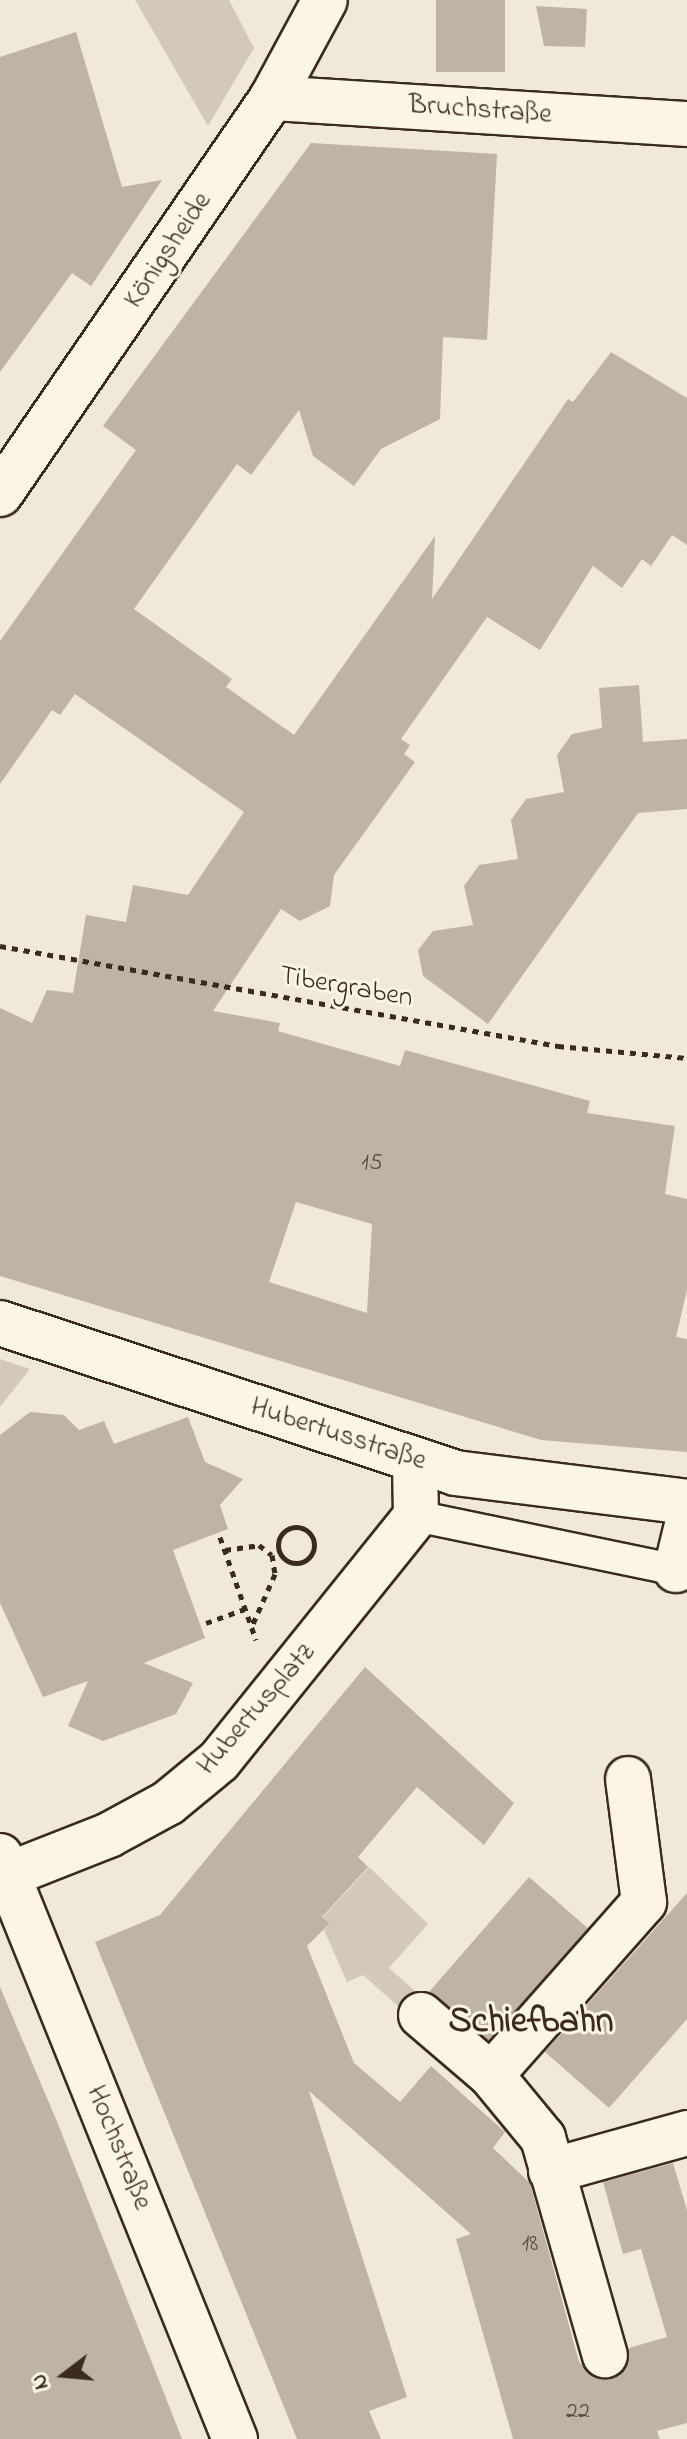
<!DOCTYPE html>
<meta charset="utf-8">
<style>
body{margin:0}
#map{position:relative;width:687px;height:2439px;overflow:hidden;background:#f0e9d9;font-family:"Indie Flower",sans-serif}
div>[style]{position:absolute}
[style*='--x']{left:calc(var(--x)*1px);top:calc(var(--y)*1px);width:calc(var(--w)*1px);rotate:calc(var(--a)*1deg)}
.green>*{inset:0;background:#d2c9ba}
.building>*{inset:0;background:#beb3a4;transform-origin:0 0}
.path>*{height:5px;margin-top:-2.5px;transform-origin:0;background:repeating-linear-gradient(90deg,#3b2a1e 0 6px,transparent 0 12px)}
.path>.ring{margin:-2.5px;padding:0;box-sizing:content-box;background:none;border:5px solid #3b2a1e;border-radius:50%}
.roads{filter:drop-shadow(2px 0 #3b2a1e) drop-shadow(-2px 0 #3b2a1e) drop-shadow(0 2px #3b2a1e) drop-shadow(0 -2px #3b2a1e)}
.lane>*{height:30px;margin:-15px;padding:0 15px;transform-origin:15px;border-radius:15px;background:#fcf5e5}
.street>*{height:44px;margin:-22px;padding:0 22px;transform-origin:22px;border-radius:22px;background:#fcf5e5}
span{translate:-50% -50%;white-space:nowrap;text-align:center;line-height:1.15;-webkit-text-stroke:6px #fcf5e5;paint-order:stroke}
.number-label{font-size:24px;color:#5c4c40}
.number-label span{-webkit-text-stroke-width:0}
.street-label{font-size:28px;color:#3b2a1e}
.district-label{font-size:36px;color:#3b2a1e;font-weight:700}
.north{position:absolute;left:24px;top:2335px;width:80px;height:80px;-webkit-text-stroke:6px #fcf5e5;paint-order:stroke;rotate:254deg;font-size:22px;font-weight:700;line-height:32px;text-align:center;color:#3b2a1e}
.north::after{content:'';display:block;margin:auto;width:28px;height:36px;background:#3b2a1e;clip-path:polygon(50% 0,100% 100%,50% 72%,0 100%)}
</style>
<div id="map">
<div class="green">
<i style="clip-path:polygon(135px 0,229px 0,254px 48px,208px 126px)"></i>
<i style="clip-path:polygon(0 1359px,30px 1369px,0 1407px)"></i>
<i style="clip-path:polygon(369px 1867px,428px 1924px,389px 1968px,424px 1999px,409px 2016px,363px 1975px,347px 1982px,324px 1930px,330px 1923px,323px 1917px)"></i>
</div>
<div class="building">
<i style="left:436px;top:0;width:69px;height:72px"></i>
<i style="clip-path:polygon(536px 6px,587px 9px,585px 47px,544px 46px)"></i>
<i style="clip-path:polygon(76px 32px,122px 187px,162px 180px,91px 286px,72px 273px,0 372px,0 57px)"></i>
<i style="clip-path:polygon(evenodd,311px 143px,497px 154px,487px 340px,443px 337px,440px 419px,381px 449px,354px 486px,313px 456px,299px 410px,251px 475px,237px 464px,134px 609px,232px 679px,226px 687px,294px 735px,435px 536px,432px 599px,568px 399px,573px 402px,611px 352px,687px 398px,687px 545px,672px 535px,651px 566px,642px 559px,622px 588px,593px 566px,540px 650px,487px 617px,401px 739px,410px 745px,404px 754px,415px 762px,334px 875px,330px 906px,300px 921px,281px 909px,213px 1011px,280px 1023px,278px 1031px,400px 1066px,405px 1050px,590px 1101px,587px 1113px,675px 1126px,665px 1194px,687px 1199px,687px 1290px,676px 1337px,687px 1339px,687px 1452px,541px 1440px,0 1276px,0 1008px,32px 1023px,47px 990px,73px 993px,86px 915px,126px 922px,133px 885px,188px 895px,244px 812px,75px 694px,60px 715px,52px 710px,0 784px,0 641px,136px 450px,103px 426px,311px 143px,296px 1202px,372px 1224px,367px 1313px,269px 1282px,296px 1202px)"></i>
<i style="clip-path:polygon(639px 685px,643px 742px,687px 739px,687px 809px,638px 813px,488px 1024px,423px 976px,418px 950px,433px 931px,473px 925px,464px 886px,479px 865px,518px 859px,511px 820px,526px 799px,564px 792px,557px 755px,572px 734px,602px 728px,599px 688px)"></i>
<i style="clip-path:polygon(30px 1412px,64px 1415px,79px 1430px,104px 1421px,114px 1444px,188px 1417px,205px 1462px,243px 1479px,220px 1505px,228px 1529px,173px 1550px,205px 1638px,144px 1663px,193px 1683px,176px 1714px,103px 1741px,68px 1726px,88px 1681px,43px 1697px,0 1603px,0 1435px)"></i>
<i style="clip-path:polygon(365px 1667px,514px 1803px,484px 1845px,417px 1787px,358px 1857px,368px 1867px,322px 1917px,330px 1923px,307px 1946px,354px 2063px,400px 2102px,431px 2066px,505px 2132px,493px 2148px,530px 2183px,579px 2362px,598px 2379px,622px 2373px,629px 2348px,667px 2337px,641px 2249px,623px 2254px,603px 2182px,673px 2163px,687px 2210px,687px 2423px,657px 2431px,660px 2439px,513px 2439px,456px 2239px,471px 2234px,309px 2091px,407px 2397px,369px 2411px,381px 2439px,297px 2439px,95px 1942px,160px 1915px)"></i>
<i style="left:529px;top:1877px;width:78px;height:152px;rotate:41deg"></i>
<i style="clip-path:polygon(687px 1893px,687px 2019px,609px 2108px,545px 2052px)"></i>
<i style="clip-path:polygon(0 1987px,58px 2124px,182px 2439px,0 2439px)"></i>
</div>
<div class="path">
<i style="--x:0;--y:946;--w:567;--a:10.16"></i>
<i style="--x:558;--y:1046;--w:130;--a:5.3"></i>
<i class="ring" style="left:278px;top:1527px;width:31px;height:31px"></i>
<i style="--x:220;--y:1537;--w:109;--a:70.7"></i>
<i style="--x:225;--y:1550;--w:34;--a:-8"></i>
<i style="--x:259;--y:1545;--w:16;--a:38"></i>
<i style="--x:272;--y:1555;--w:19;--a:81"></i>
<i style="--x:275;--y:1574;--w:57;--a:113.9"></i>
<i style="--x:206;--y:1623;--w:41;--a:-19.7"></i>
</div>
<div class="roads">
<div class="lane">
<i style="--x:416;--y:1516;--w:266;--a:11.7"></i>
</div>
<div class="street">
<i style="--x:272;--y:98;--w:416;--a:3.6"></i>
<i style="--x:0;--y:494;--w:480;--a:-55.5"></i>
<i style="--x:272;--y:98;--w:111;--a:-61.6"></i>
<i style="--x:0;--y:1323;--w:479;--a:18.2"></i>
<i style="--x:455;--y:1473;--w:234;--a:7.1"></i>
<i style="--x:676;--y:1570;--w:46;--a:-76.3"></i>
<i style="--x:0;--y:1856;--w:629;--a:68.05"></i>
<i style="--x:0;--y:1878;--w:117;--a:-21.5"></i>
<i style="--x:109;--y:1835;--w:67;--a:-28.5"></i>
<i style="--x:168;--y:1803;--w:66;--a:-39.5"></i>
<i style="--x:219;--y:1761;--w:314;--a:-51.2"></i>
<i style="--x:416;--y:1516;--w:54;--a:-91.1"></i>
<i style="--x:421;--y:2015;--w:92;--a:40.6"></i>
<i style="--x:491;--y:2075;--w:82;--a:50.5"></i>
<i style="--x:543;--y:2138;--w:226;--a:74.1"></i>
<i style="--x:491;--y:2075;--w:231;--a:-48.5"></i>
<i style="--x:644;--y:1902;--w:124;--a:-97.4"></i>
<i style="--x:551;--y:2171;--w:141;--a:-15.6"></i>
</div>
</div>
<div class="number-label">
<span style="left:372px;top:1164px">15</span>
<span style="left:530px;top:2245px">18</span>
<span style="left:578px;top:2412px">22</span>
</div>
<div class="street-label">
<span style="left:480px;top:111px;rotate:4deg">Bruchstraße</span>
<span style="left:169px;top:251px;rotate:-56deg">Königsheide</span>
<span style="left:346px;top:988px;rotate:10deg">Tibergraben</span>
<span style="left:338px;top:1435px;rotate:18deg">Hubertusstraße</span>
<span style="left:257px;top:1710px;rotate:-49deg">Hubertusplatz</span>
<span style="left:118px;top:2148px;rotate:68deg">Hochstraße</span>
</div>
<div class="district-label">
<span style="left:531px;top:2023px">Schiefbahn</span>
</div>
<div class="north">N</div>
</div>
